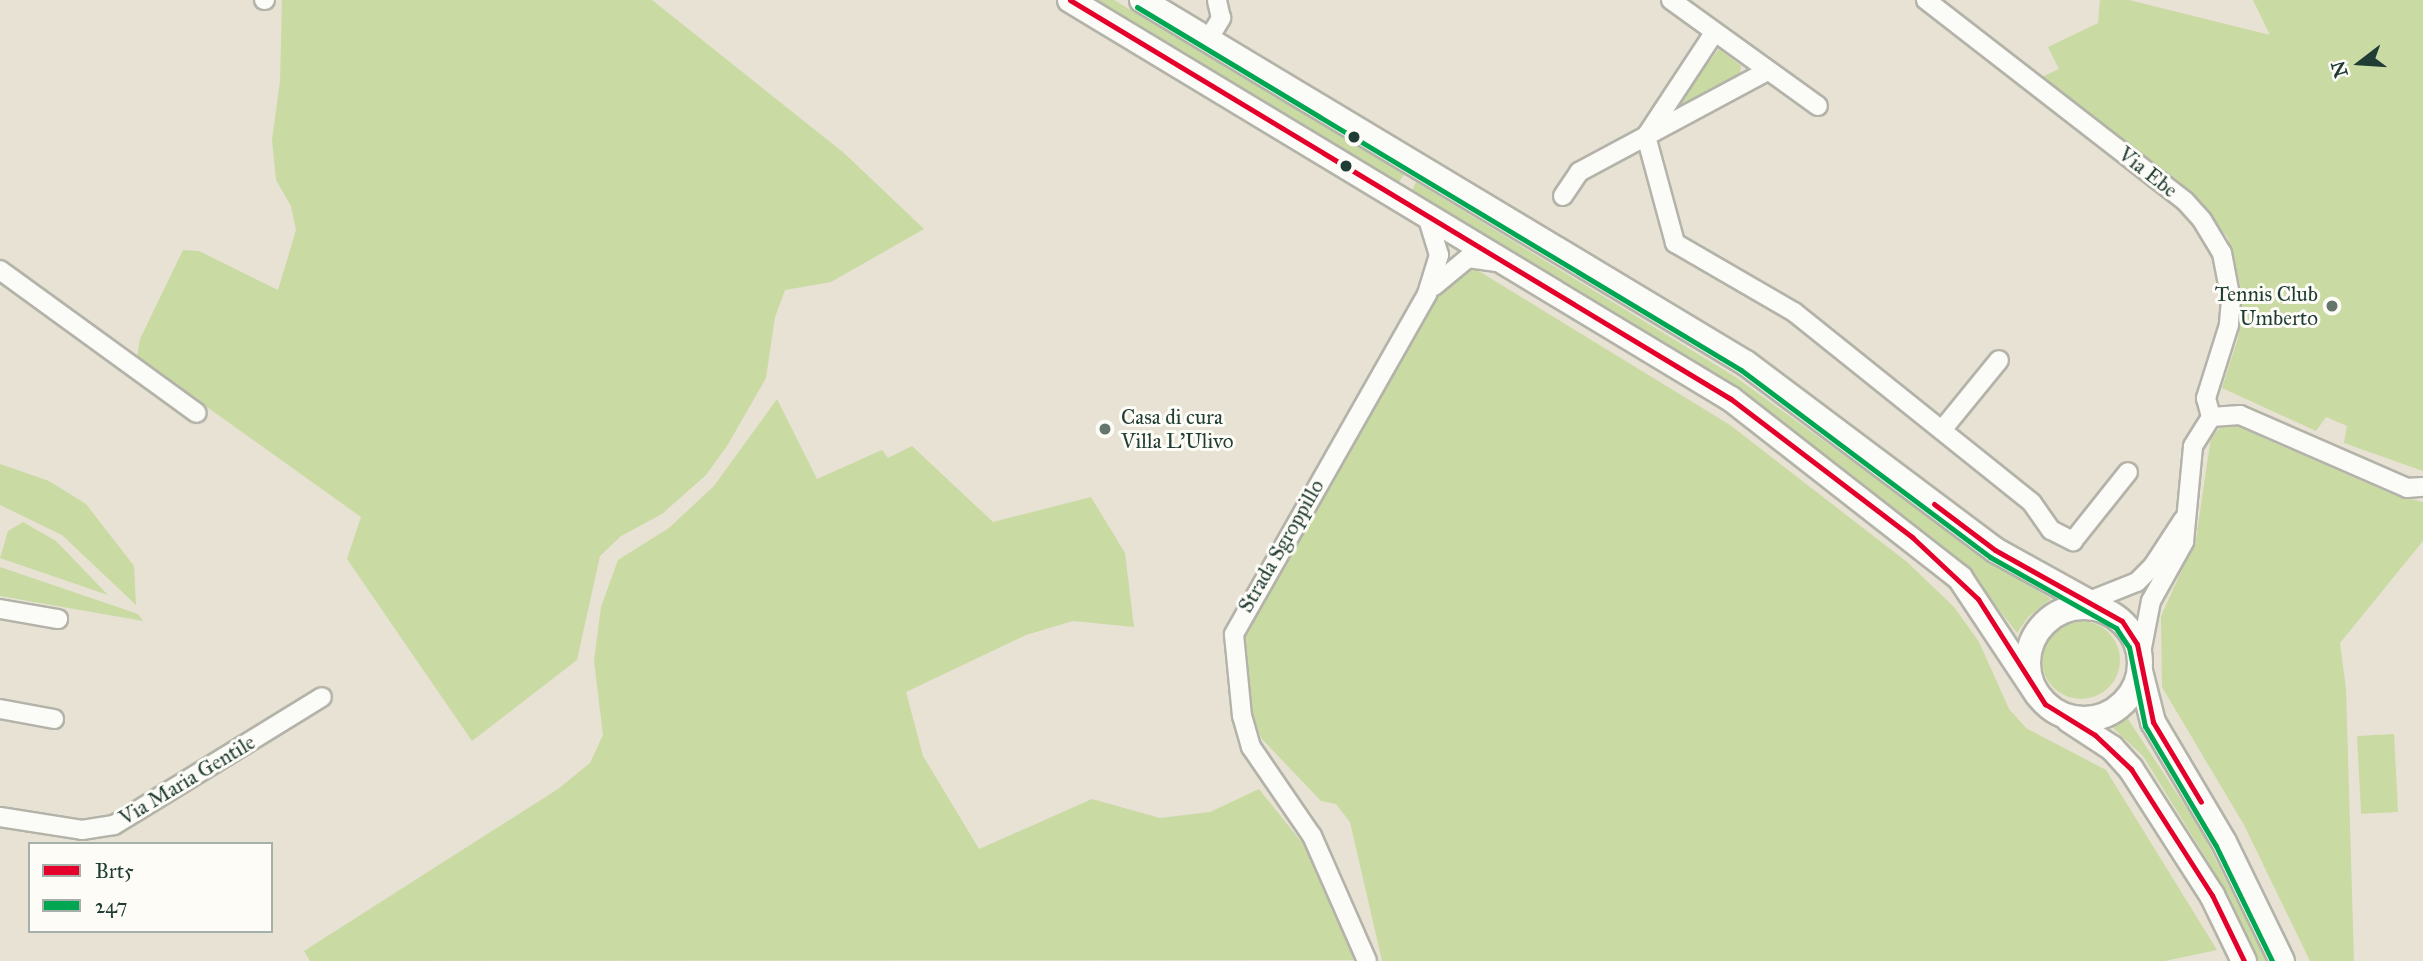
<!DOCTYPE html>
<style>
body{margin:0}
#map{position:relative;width:2423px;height:961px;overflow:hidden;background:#e7e2d3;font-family:"IM FELL Great Primer",serif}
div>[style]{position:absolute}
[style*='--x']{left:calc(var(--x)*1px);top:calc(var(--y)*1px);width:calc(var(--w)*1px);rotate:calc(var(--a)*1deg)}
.green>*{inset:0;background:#c9daa3;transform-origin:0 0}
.round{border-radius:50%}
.roads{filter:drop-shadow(2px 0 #b3b3a9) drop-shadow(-2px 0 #b3b3a9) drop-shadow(0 2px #b3b3a9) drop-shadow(0 -2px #b3b3a9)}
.minor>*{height:18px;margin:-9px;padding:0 9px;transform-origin:9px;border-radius:9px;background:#fbfbf8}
.secondary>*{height:24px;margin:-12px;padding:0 12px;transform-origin:12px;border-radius:12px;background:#fbfbf8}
.secondary>.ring{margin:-12px;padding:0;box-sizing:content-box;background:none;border:24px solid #fbfbf8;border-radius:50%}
.bus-1>*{height:5px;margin:-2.5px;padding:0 2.5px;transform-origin:2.5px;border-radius:2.5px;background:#e4002b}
.bus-2>*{height:5px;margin:-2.5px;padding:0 2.5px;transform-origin:2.5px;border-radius:2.5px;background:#00a651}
.dots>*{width:19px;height:19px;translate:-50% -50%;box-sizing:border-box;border:4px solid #fdfcf7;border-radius:50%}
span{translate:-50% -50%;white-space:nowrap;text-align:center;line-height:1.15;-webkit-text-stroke:6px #fdfcf7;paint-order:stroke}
.street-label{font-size:21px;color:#1f3d34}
.poi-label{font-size:21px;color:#1f3d34}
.right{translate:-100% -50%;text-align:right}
.left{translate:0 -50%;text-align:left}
.legend{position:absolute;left:28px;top:842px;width:245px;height:91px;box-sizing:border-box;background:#fdfcf7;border:2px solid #a4b0a9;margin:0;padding:9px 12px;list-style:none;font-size:21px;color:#1f3d34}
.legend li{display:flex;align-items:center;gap:14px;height:35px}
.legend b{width:35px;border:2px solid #a4b0a9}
.north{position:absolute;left:2325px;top:28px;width:70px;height:70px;-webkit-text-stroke:5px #fdfcf7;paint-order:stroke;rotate:253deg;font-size:19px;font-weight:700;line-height:28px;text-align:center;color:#1f3d34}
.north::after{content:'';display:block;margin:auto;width:24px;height:32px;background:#1f3d34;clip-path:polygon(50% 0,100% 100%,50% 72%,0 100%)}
</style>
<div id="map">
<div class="green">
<i style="clip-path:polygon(282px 0,652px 0,844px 153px,924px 229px,831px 282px,785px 290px,775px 317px,766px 378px,727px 446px,706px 475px,662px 514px,621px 536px,600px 556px,577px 660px,472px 741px,347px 559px,361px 517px,137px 357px,140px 339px,183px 250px,199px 251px,278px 290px,296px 230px,291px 206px,276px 180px,272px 140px,280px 81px)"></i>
<i style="clip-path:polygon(1088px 0,1114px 0,1404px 174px,1398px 184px)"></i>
<i style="clip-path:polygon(2100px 0,2129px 0,2270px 35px,2253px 0,2423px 0,2423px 471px,2344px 443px,2347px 426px,2326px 417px,2316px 431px,2222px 388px,2238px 338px,2242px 293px,2228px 238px,2201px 204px,2042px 77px,2059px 69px,2048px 47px,2098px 23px)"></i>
<i style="clip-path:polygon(1719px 49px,1741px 66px,1740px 74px,1671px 111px)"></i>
<i style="clip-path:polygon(1416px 182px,1734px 376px,1992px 562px,2051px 599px,2028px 617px,2017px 633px,1970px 572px,1739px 392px,1411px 193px)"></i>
<i style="clip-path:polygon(1472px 267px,1730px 425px,1907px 562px,1954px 607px,1979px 642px,2009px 709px,2026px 728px,2106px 770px,2217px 950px,2165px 961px,1382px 961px,1350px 822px,1336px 804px,1321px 801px,1261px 738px,1253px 717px,1242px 636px,1434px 297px,1447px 282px)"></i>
<i style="clip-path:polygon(777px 399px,817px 479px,882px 450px,888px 458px,912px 446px,993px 522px,1091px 497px,1125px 553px,1134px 627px,1073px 621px,1026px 635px,906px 692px,923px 756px,979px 849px,1092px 799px,1160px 818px,1210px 812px,1259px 789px,1311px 854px,1354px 960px,310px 961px,304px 951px,558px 789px,590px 763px,603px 735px,594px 661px,601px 607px,618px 560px,669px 528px,714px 486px)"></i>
<i style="clip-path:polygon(2234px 425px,2394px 495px,2423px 502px,2423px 541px,2340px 643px,2346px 689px,2354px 961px,2310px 961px,2244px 825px,2162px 687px,2161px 616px,2196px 539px,2211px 437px,2220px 428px)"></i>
<i style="clip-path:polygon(0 464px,49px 481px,86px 504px,134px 566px,136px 605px,62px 535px,0 505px)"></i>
<i style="clip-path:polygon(23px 522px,56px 541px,108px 595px,0 558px,8px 531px)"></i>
<i style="clip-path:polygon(0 567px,138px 614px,143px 621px,0 596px)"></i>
<i class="round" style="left:2042px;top:621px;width:78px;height:78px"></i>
<i style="clip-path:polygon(2126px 716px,2199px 827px,2267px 961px,2258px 961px,2228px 894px,2143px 756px,2112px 727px)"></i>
<i style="left:2394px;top:734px;width:78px;height:37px;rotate:87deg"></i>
</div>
<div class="roads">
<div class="minor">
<i style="--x:264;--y:0;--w:1;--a:0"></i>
<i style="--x:1671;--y:0;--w:181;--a:35.8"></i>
<i style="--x:1926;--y:0;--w:328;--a:37.8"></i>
<i style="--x:2185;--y:201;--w:25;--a:48"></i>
<i style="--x:2202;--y:220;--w:39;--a:59"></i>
<i style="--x:2222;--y:253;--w:48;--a:79.2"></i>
<i style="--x:2231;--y:300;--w:25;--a:95"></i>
<i style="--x:2229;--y:325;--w:77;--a:107.5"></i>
<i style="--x:2206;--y:398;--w:20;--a:75"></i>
<i style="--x:1714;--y:33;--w:123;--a:123.4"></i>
<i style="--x:1646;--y:136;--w:111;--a:74.8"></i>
<i style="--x:1675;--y:243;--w:138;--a:30.1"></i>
<i style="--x:1794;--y:312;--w:305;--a:38.7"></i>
<i style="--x:2032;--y:503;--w:33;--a:55"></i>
<i style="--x:2051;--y:530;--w:25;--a:27"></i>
<i style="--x:2073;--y:541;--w:88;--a:-51.4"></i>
<i style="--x:1208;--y:40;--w:26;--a:-59"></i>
<i style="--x:1221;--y:18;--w:18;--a:-103"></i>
<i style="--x:1563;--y:196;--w:29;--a:-56"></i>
<i style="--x:1579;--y:172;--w:213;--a:-28.2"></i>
<i style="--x:0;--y:270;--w:243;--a:36"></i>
<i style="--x:1434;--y:286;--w:44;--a:-39.5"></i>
<i style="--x:1468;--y:258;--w:29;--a:8"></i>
<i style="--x:1942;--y:430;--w:90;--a:-50.8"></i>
<i style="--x:0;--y:609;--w:59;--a:9.8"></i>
<i style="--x:2069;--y:609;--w:73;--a:-21.7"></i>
<i style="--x:2137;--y:582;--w:23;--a:-45"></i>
<i style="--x:2153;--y:566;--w:55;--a:-56.9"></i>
<i style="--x:2140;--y:658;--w:58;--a:-79.1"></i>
<i style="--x:2151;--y:601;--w:68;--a:-60.8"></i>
<i style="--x:2184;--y:542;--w:96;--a:-84.6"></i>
<i style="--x:2193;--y:446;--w:34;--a:-58"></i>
<i style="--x:2211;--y:417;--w:29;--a:-4"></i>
<i style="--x:2240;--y:415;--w:182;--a:23.6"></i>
<i style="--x:2407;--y:488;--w:16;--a:-4"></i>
<i style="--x:0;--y:709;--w:55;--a:10.5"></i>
<i style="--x:0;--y:817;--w:83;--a:9"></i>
<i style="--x:82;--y:830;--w:32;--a:-9"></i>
<i style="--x:114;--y:825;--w:244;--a:-31.6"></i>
<i style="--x:1367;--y:961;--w:137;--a:-113.7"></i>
<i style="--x:1312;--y:836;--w:108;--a:-124.4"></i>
<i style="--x:1251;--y:747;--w:32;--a:-106"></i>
<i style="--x:1242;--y:716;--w:82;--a:-95.6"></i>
<i style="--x:1234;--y:634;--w:391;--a:-60.4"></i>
<i style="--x:1427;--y:294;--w:41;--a:-72.9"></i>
<i style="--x:1439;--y:255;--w:41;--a:-107.1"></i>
</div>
<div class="secondary">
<i style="--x:1070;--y:0;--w:772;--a:31.12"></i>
<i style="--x:1731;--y:399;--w:291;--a:38"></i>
<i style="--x:1960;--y:578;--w:139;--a:56.4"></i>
<i style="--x:1142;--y:0;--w:705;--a:31.01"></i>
<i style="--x:1746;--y:363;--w:311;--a:36.9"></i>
<i style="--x:1995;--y:550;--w:128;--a:29"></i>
<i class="ring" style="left:2028px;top:607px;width:88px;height:88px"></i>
<i style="--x:2140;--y:671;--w:53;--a:75.7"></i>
<i style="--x:2153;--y:722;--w:139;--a:59.4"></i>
<i style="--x:2224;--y:842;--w:132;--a:64"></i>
<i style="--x:2069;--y:720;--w:51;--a:33.1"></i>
<i style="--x:2112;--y:748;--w:28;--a:48"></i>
<i style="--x:2131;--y:769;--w:150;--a:57.3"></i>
<i style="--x:2212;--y:895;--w:73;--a:64.1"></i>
</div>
</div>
<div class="bus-1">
<i style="--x:1070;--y:0;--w:772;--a:31.12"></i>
<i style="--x:1731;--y:399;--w:228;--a:37.3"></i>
<i style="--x:1912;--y:537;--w:91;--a:43.2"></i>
<i style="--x:1978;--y:599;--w:125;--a:57.5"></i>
<i style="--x:2045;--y:704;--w:59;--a:31.8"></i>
<i style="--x:2095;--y:735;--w:50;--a:43.4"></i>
<i style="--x:2131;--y:769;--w:150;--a:57.3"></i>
<i style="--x:2212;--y:895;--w:73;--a:64.1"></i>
<i style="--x:1934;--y:504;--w:76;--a:37"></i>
<i style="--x:1995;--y:550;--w:145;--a:29.2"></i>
<i style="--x:2122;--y:621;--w:27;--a:57"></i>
<i style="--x:2137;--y:644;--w:80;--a:78.4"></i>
<i style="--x:2153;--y:722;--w:93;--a:59"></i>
</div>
<div class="bus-2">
<i style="--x:1137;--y:7;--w:705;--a:31.01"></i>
<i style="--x:1741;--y:370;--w:311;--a:36.9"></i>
<i style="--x:1990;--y:557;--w:145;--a:29.4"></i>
<i style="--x:2116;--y:628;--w:23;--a:56"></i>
<i style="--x:2129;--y:647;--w:81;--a:78.6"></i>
<i style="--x:2145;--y:726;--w:139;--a:59.4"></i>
<i style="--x:2216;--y:846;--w:128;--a:64"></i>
</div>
<div class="dots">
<i style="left:1354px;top:137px;background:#1f3d34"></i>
<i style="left:1346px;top:166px;background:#1f3d34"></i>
<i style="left:2332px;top:306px;background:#65776c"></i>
<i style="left:1105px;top:429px;background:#65776c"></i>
</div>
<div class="street-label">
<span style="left:2148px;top:172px;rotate:38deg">Via Ebe</span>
<span style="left:1281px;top:546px;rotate:-60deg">Strada Sgroppillo</span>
<span style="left:187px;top:780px;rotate:-31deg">Via Maria Gentile</span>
</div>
<div class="poi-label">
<span class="right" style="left:2318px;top:306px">Tennis Club<br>Umberto</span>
<span class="left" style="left:1121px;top:429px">Casa di cura<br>Villa L'Ulivo</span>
</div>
<ul class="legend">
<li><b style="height:9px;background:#e4002b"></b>Brt5</li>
<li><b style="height:9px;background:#00a651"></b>247</li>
</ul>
<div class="north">N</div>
</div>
